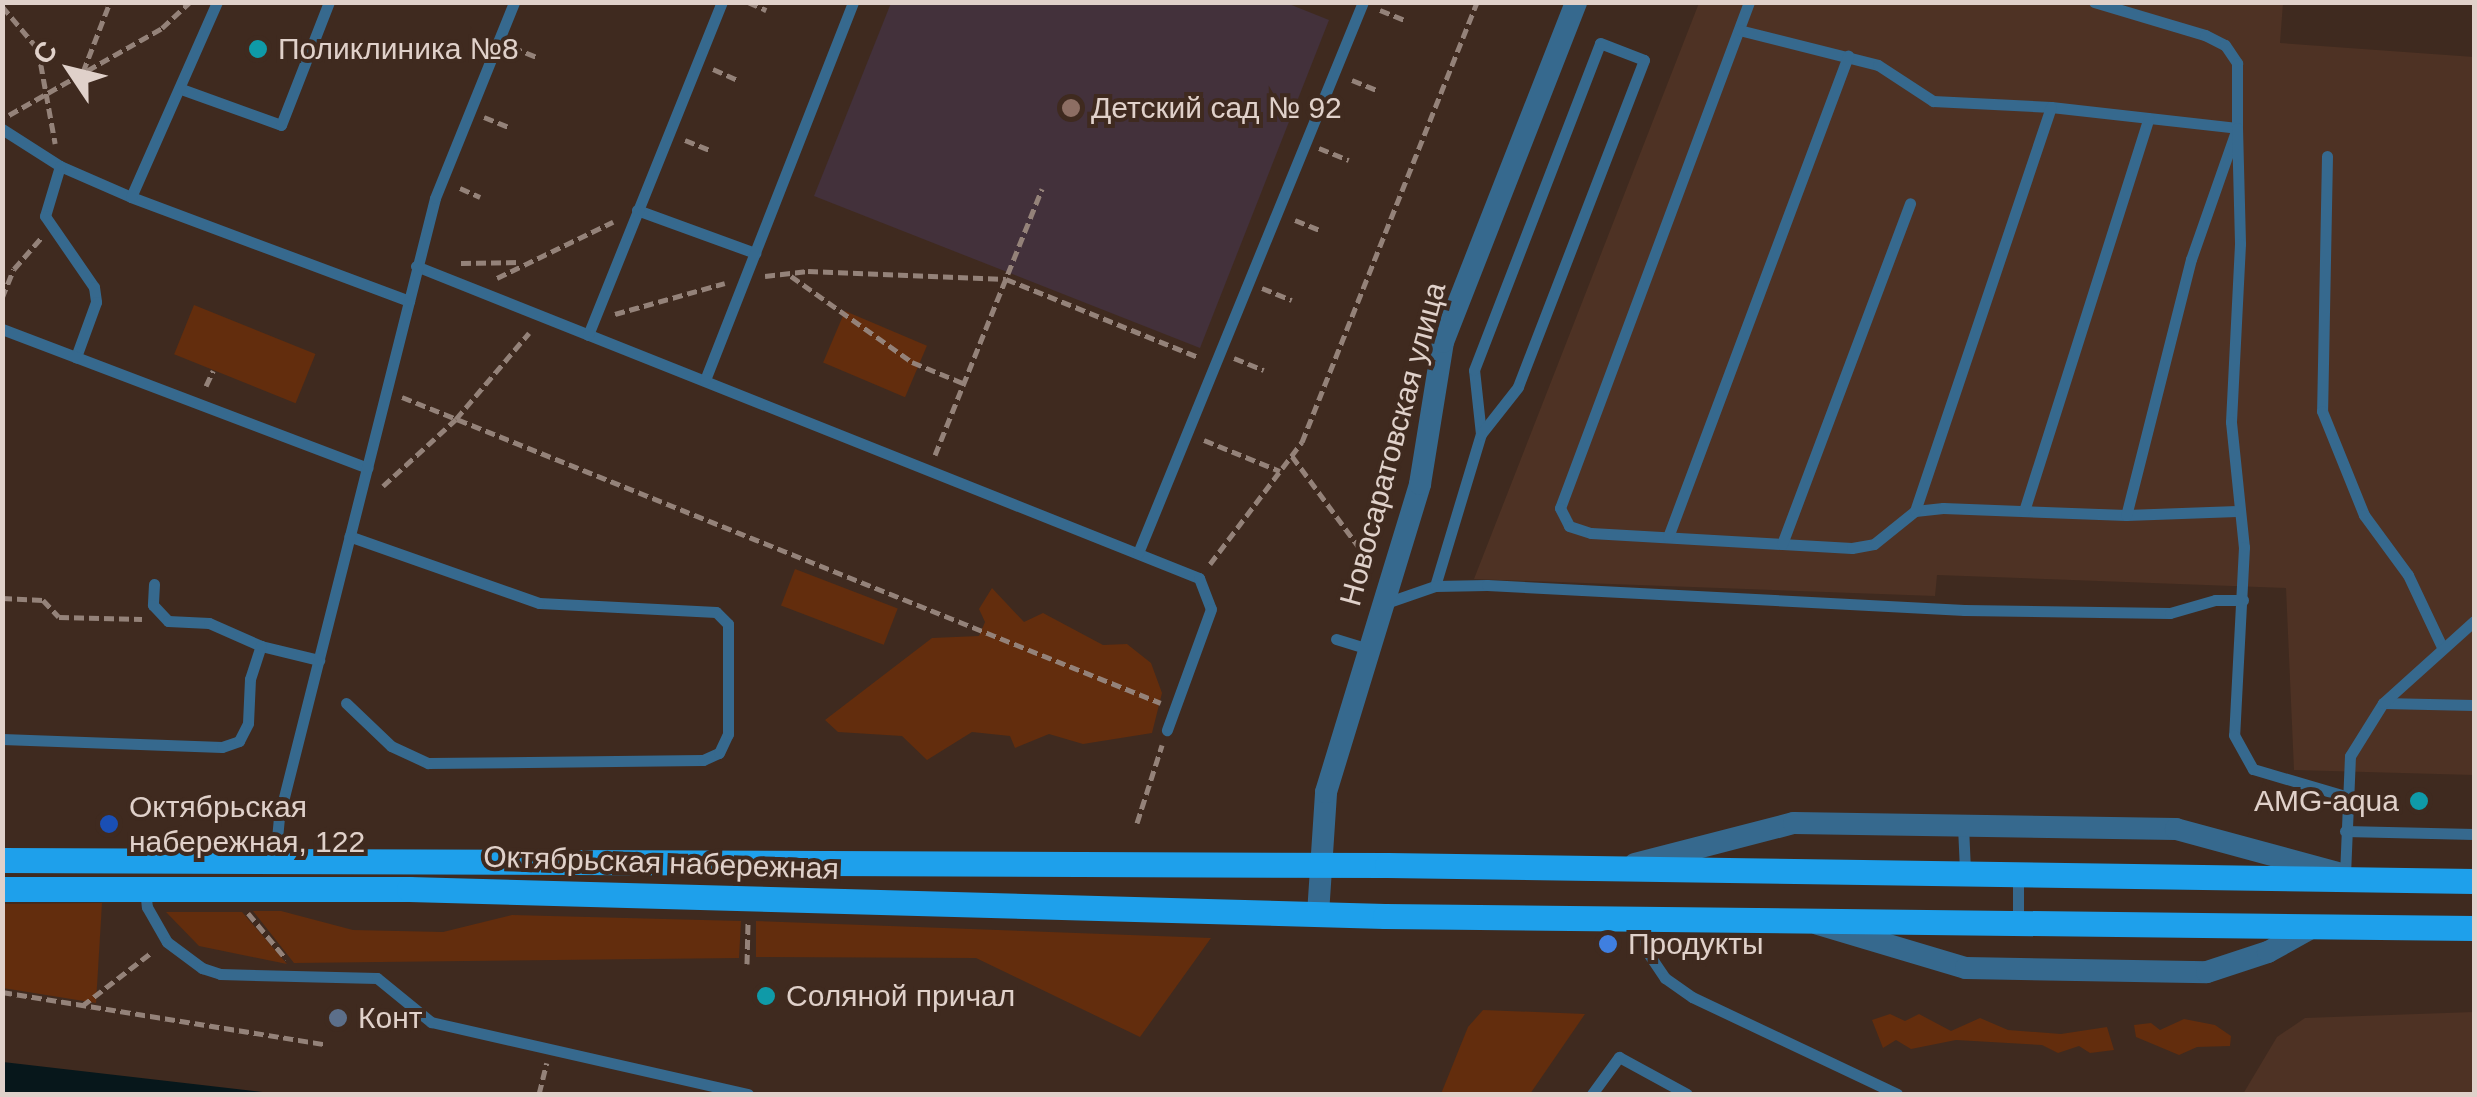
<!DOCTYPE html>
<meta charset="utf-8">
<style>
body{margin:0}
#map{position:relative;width:2477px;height:1097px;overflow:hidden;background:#3f2a1f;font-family:Helvetica,sans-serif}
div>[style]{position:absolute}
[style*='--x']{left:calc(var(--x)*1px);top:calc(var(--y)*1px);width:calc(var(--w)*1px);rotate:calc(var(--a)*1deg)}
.built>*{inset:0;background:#4e3224}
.education>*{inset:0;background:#43313b}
.green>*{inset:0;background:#632d0d;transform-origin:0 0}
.water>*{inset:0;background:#07171b}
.path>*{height:5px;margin-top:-2.5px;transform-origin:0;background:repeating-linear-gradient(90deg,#948279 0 10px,transparent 0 15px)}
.lane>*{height:11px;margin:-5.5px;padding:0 5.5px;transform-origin:5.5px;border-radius:5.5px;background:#36698e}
.street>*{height:22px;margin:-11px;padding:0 11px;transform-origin:11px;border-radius:11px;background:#36698e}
.primary>*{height:25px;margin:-12.5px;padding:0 12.5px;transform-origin:12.5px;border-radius:12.5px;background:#1ea0eb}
.dots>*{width:28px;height:28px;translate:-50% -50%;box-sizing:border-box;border:5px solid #3f2a1f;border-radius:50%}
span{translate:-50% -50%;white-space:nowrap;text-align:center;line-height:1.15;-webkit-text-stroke:8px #3f2a1f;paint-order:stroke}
.poi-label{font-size:30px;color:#e0d1ca}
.left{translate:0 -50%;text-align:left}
.right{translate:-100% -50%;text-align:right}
.street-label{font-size:30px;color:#e0d1ca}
.frame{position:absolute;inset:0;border:5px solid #e0d1ca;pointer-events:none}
.north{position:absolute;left:20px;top:20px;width:100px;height:100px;-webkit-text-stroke:8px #3f2a1f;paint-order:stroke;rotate:305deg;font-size:28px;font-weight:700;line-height:40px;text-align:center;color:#e0d1ca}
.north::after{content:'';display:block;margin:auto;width:35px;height:45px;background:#e0d1ca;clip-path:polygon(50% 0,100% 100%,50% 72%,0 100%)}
</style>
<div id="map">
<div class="built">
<i style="clip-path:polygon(1699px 3px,2283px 3px,2280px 43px,2474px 57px,2474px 775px,2294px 770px,2286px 588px,1937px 575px,1935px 596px,1474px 579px)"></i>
<i style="clip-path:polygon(2474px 1012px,2474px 1094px,2243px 1094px,2277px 1037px,2305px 1018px)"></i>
</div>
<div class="education">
<i style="clip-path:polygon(1284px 2px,1329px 20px,1200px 348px,814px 196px,891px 3px)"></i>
</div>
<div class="green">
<i style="left:194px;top:305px;width:131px;height:53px;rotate:22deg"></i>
<i style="left:845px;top:311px;width:89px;height:56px;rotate:23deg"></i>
<i style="left:795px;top:569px;width:110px;height:39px;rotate:21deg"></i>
<i style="clip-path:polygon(992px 588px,1024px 622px,1043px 613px,1103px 645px,1127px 644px,1151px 663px,1162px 693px,1152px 733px,1083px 744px,1049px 734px,1015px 748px,1010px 736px,972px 732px,927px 760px,902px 736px,838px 732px,825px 720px,932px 638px,979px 636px,985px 622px,979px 609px)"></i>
<i style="clip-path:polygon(102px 903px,96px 1003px,3px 988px,3px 904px)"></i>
<i style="clip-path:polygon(281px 911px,353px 930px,443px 932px,512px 915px,741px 921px,739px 958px,294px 963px,253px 911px)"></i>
<i style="clip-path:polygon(166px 912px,242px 912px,287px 964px,199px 946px)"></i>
<i style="clip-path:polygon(756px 921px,1211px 938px,1140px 1037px,976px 958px,756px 957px)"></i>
<i style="clip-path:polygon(1483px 1010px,1585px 1014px,1530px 1094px,1441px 1094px,1468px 1027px)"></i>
<i style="clip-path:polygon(1890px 1014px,1905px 1021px,1919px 1014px,1951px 1031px,1980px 1018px,2008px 1030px,2061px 1034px,2107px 1027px,2114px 1050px,2090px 1053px,2079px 1046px,2058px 1053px,2042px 1045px,1956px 1040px,1911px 1049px,1896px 1040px,1883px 1048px,1872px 1020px)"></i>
<i style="clip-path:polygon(2184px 1019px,2215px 1025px,2231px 1036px,2230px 1046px,2197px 1047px,2179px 1055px,2136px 1037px,2134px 1025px,2151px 1023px,2160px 1030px)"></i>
</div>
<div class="water">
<i style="clip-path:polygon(3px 1062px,280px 1094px,3px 1094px)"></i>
</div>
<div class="path">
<i style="--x:748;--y:2;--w:20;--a:24"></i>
<i style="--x:2;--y:6;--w:56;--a:50.1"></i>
<i style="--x:38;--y:49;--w:96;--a:79.7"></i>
<i style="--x:1380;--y:10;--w:27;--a:22"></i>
<i style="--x:512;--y:47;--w:27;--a:22"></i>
<i style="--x:713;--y:69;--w:27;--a:24"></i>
<i style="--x:83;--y:72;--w:75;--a:-68.9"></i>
<i style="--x:1352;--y:80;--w:27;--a:22"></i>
<i style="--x:9;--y:115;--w:176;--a:-29.6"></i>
<i style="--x:162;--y:28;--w:38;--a:-43"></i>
<i style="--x:484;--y:117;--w:27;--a:22"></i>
<i style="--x:685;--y:140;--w:27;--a:22"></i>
<i style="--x:1319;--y:148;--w:32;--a:22"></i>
<i style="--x:460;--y:188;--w:22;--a:24"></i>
<i style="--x:1295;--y:220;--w:27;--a:22"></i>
<i style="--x:461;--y:263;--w:58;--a:-1"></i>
<i style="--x:765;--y:276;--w:43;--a:-6.6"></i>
<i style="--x:808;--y:271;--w:198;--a:2.3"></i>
<i style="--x:1006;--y:279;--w:207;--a:22.1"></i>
<i style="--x:791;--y:276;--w:148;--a:35.4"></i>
<i style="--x:912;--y:362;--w:55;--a:22.4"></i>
<i style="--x:497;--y:278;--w:129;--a:-25.8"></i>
<i style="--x:1262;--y:288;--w:32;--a:22"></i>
<i style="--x:2;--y:298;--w:31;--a:-68"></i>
<i style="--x:14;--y:269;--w:41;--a:-48.9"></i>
<i style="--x:615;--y:314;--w:114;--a:-15.7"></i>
<i style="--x:1234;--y:358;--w:32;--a:22"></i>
<i style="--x:206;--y:386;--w:17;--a:-65"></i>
<i style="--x:402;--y:397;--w:818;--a:21.96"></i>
<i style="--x:1204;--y:440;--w:82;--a:22.2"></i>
<i style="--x:935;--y:455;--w:287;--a:-68.1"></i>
<i style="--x:1292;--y:456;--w:135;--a:53.7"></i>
<i style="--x:383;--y:486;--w:99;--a:-42.5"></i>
<i style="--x:456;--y:419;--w:113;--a:-49.7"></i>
<i style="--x:1210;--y:564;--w:153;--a:-53"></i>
<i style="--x:1302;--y:442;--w:474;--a:-68.3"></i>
<i style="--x:2;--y:598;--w:41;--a:2.8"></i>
<i style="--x:43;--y:600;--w:23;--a:47"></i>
<i style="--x:59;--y:617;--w:83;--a:1.4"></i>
<i style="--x:1137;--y:823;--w:82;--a:-72.2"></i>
<i style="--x:248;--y:913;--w:60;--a:50.4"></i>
<i style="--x:747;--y:964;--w:42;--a:-88.6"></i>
<i style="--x:2;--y:992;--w:326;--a:9.2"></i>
<i style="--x:82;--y:1006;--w:88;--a:-37.6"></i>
<i style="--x:401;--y:1094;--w:21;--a:0"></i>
<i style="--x:539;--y:1094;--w:32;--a:-76"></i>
</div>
<div class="lane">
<i style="--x:1749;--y:2;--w:540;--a:110.48"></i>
<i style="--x:1560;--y:508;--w:20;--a:63"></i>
<i style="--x:1569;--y:526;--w:23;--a:18"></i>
<i style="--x:1591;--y:533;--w:261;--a:3.3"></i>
<i style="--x:1852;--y:548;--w:22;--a:-10"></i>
<i style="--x:1874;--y:544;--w:53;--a:-38.8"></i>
<i style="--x:1915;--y:511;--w:28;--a:-6"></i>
<i style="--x:1943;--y:508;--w:183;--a:2.2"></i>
<i style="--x:2126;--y:515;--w:111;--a:-2.1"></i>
<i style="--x:2094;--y:2;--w:116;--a:16.6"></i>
<i style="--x:2205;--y:35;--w:22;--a:27"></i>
<i style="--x:2225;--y:45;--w:22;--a:56"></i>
<i style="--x:2237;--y:63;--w:65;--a:90"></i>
<i style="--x:2237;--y:128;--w:139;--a:109.3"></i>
<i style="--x:2191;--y:259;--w:264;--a:104.2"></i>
<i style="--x:1739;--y:30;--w:143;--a:14.1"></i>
<i style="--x:1878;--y:65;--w:66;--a:33.2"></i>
<i style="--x:1933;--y:101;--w:118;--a:2.9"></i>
<i style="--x:2051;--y:107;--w:187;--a:6.4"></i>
<i style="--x:2237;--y:128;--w:116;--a:88.5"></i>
<i style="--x:2240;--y:244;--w:178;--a:92.9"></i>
<i style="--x:2231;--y:422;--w:126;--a:84.1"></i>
<i style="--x:2244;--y:547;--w:188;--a:93"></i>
<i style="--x:2234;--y:735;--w:39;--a:61"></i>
<i style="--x:2253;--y:769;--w:96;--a:16.4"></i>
<i style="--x:184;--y:90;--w:103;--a:19.8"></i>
<i style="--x:281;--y:125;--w:132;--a:-68.7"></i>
<i style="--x:2;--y:129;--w:69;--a:32.5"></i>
<i style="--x:60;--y:166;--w:77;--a:23.6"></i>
<i style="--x:131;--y:197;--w:297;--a:20.5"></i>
<i style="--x:2327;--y:156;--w:255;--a:91.1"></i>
<i style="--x:2322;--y:411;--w:112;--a:68"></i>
<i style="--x:2364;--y:515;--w:74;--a:53.7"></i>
<i style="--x:2408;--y:575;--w:80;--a:64.7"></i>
<i style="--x:60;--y:166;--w:52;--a:106.7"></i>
<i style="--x:45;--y:216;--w:86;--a:55.4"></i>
<i style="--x:94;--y:287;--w:15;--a:82"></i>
<i style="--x:96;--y:302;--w:59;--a:110"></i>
<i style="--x:131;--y:197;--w:213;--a:-66.2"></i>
<i style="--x:637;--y:210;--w:126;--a:20"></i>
<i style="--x:416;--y:266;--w:843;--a:21.73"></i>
<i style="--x:1199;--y:578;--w:33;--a:69"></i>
<i style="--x:1211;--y:609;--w:129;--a:110"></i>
<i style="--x:2;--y:329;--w:391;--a:20.8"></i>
<i style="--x:588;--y:335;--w:359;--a:-68.1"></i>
<i style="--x:705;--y:380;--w:406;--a:-68.6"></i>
<i style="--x:1915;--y:511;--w:426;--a:-71.4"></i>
<i style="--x:2024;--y:511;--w:412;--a:-72.4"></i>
<i style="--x:1668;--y:537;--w:514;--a:-69.48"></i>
<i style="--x:1782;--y:544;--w:364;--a:-69.4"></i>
<i style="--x:1138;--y:553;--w:595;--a:-67.79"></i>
<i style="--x:154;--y:584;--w:21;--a:93"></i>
<i style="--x:153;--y:605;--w:22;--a:47"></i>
<i style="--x:168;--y:621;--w:41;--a:2.8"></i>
<i style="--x:209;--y:623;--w:57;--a:23.9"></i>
<i style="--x:261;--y:646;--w:60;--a:13.6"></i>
<i style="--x:1435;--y:586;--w:159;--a:-73.2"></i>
<i style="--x:1481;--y:434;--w:64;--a:-96.2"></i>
<i style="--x:1474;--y:370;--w:350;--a:-68.9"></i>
<i style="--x:1600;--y:43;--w:47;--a:21.1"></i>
<i style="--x:1644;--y:60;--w:350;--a:111.1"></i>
<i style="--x:1518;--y:387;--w:60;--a:128.2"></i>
<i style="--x:1383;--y:604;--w:55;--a:-19.1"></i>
<i style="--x:1435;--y:586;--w:52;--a:-1.1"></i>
<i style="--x:1487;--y:585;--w:478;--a:3"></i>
<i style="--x:1964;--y:610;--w:206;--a:0.8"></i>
<i style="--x:2170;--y:613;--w:47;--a:-16.1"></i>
<i style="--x:2215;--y:600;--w:28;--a:0"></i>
<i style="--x:1336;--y:639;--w:34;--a:17"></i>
<i style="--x:346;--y:703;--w:62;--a:43.7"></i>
<i style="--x:391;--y:746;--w:41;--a:24.7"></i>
<i style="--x:428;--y:763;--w:275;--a:-0.6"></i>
<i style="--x:703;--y:760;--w:17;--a:-24"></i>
<i style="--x:719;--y:753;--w:21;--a:-65"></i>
<i style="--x:728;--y:734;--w:110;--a:-90"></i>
<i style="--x:728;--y:624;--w:17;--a:-135"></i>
<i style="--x:716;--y:612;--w:177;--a:-177.1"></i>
<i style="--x:539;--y:603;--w:201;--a:-160.6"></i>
<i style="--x:2383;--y:703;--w:91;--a:1.3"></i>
<i style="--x:2;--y:739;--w:220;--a:2.1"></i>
<i style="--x:222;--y:747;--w:18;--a:-19"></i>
<i style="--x:239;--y:741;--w:20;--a:-63"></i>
<i style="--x:248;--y:723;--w:44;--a:-87.4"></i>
<i style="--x:250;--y:679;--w:35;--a:-72"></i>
<i style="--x:1963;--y:826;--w:44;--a:87.4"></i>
<i style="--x:2345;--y:831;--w:129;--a:1.3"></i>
<i style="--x:275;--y:861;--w:44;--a:-84.8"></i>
<i style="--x:279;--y:817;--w:638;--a:-75.85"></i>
<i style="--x:435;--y:198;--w:211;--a:-68"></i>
<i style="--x:2018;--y:875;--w:47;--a:90"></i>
<i style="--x:2345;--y:875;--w:119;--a:-87.6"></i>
<i style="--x:2350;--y:756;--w:62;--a:-58.1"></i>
<i style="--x:2383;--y:703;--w:122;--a:-42"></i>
<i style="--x:145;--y:889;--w:18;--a:84"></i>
<i style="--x:147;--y:907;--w:40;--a:60.3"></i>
<i style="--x:167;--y:942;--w:44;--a:36.6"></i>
<i style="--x:202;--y:968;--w:19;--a:18"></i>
<i style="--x:220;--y:974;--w:157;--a:1.5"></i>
<i style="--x:377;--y:978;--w:70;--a:39.2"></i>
<i style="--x:431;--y:1022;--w:325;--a:12.8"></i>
<i style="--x:1643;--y:920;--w:30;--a:84"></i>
<i style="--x:1646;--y:950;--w:34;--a:56"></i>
<i style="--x:1665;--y:978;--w:33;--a:35"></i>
<i style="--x:1692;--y:997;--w:227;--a:25.3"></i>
<i style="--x:1592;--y:1094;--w:46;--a:-53.9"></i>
<i style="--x:1619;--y:1057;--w:77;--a:28.6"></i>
</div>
<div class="street">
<i style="--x:1635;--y:864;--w:164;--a:-14.5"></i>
<i style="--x:1794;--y:823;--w:382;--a:0.9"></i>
<i style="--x:2176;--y:829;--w:172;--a:15.2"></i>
<i style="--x:1318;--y:914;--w:122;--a:-86.2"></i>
<i style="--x:1326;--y:792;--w:322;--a:-73"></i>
<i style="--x:1420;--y:484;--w:144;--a:-80.8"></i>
<i style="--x:1443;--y:342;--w:365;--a:-68.6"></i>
<i style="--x:1818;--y:924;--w:154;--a:16.6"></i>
<i style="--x:1966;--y:968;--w:241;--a:1"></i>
<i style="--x:2207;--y:972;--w:64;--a:-18.2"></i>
<i style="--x:2268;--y:952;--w:51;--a:-29.1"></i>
</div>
<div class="primary">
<i style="--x:2;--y:860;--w:1385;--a:0.21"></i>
<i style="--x:1387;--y:865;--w:1087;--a:0.84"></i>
<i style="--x:2;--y:889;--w:407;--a:0"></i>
<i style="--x:409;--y:889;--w:976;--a:1.58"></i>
<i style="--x:1385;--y:916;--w:1089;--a:0.63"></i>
</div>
<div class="dots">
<i style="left:258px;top:49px;background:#0f9aa8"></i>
<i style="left:1071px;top:108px;background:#8d6e63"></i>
<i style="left:2419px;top:801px;background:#0f9aa8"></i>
<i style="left:109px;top:824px;background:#1a4fb4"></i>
<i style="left:1608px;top:944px;background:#3f7fe0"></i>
<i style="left:766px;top:996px;background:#0f9aa8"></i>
<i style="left:338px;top:1018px;background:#5c6f8a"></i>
</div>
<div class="poi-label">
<span class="left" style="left:278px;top:49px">Поликлиника №8</span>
<span class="left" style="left:1091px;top:108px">Детский сад № 92</span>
<span class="right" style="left:2399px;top:801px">AMG-aqua</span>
<span class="left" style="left:129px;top:824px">Октябрьская<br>набережная, 122</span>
<span class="left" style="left:1628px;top:944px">Продукты</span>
<span class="left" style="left:786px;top:996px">Соляной причал</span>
<span class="left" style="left:358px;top:1018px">Конт</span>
</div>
<div class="street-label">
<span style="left:1393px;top:444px;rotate:-75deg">Новосаратовская улица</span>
<span style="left:661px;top:863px;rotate:2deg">Октябрьская набережная</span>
</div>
<div class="frame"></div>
<div class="north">С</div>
</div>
